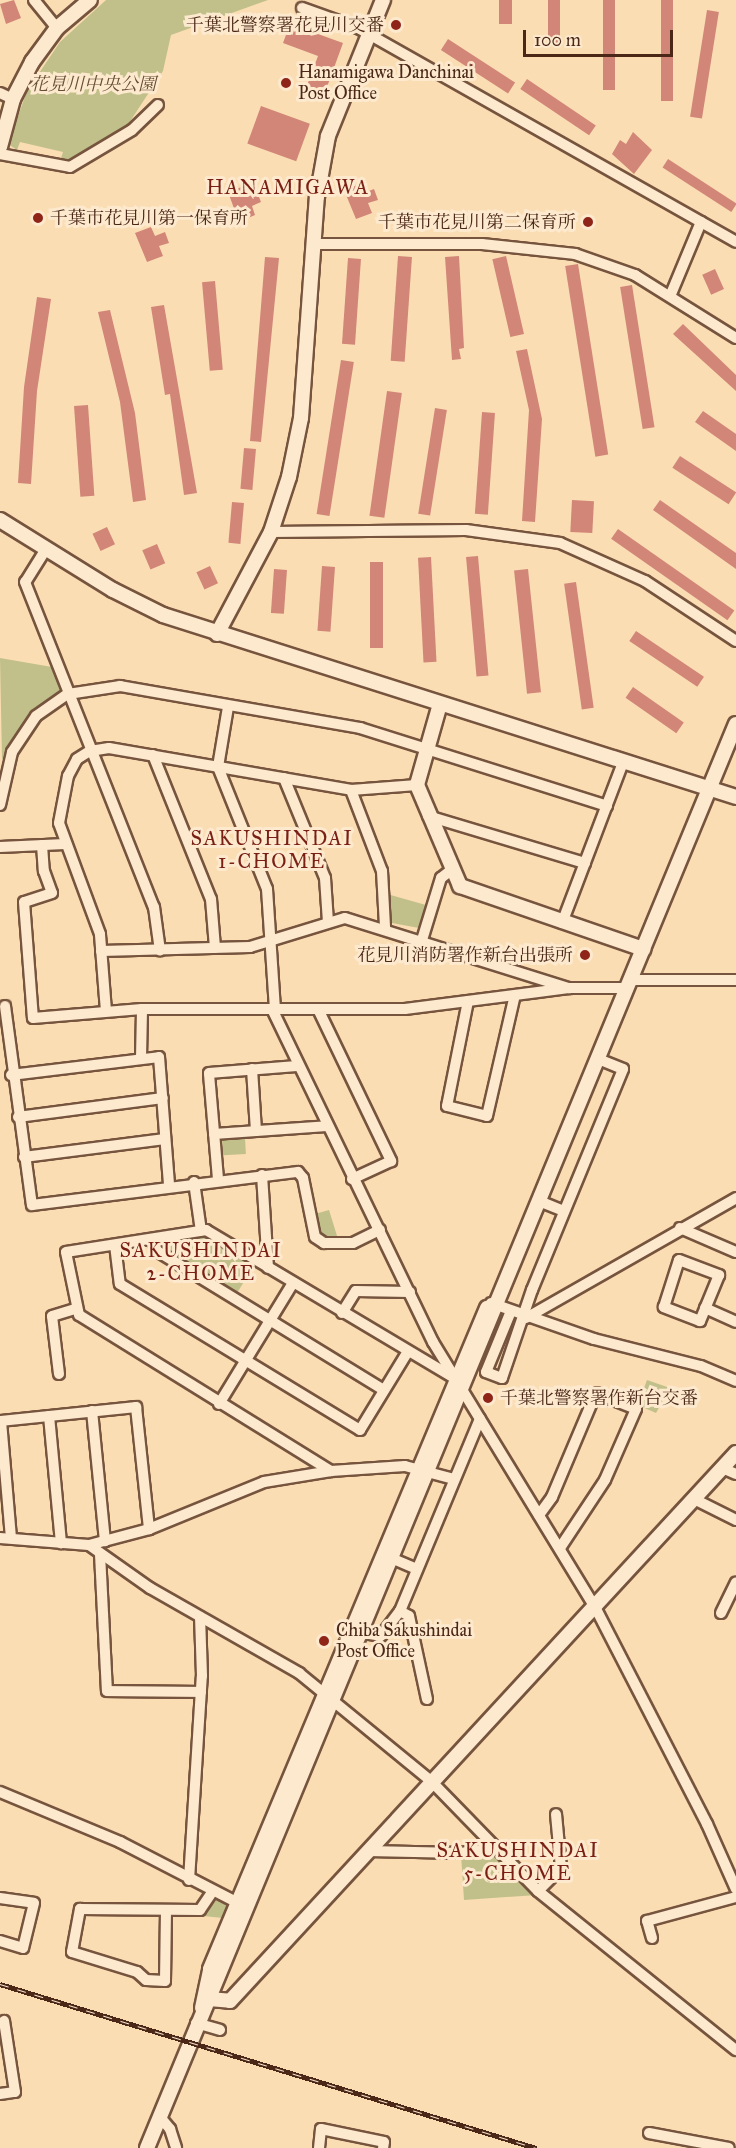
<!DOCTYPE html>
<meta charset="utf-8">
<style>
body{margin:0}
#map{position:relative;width:736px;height:2148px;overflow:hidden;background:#fbddb3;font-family:"IM FELL Great Primer","Noto Serif JP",serif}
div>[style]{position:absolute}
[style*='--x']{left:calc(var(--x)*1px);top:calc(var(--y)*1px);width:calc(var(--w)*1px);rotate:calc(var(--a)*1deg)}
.green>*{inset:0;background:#c1c08a;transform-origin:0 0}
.building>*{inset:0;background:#d18678;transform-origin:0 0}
.roads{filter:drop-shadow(2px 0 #76543e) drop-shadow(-2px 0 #76543e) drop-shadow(0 2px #76543e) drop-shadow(0 -2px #76543e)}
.minor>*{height:10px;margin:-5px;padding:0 5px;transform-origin:5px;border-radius:5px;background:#fce9ce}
.tertiary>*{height:14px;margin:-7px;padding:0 7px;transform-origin:7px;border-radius:7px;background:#fce9ce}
.rail>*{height:5px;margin-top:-2.5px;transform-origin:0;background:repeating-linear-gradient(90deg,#fce9ce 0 9px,#4a2717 0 18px);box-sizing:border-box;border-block:2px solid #4a2717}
.dots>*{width:16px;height:16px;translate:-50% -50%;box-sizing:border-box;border:3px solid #fce9ce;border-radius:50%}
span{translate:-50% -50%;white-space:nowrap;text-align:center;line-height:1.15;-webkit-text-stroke:6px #fce9ce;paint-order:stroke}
.poi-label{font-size:18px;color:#4a2717}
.right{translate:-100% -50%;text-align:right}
.left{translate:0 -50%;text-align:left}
.park-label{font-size:18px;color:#684d34;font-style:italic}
.neighbourhood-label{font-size:20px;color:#7a1f14;letter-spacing:1.5px}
.scale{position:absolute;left:523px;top:30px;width:150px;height:27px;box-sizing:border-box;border:3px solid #4a2717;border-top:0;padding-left:8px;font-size:18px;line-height:21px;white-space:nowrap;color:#4a2717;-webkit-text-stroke:4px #fce9ce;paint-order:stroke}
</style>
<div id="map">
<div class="green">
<i style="clip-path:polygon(106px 0,268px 0,171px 35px,163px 71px,127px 126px,73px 160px,60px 161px,63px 152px,20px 142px,17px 150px,8px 144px,27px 91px,60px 42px)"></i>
<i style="clip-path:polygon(0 658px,52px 667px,60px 690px,20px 728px,2px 760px)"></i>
<i style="clip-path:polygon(387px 894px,426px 905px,419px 928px,392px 923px)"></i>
<i style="left:245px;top:1137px;width:17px;height:23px;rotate:87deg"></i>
<i style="clip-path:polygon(329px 1210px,338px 1239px,320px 1235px,315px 1214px)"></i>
<i style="clip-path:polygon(204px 1236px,255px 1264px,237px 1293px,164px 1250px,166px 1243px)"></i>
<i style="clip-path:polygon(647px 1380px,670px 1388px,656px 1413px,638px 1405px)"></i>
<i style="clip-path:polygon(495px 1854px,507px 1867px,537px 1895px,464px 1900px,461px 1855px)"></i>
<i style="clip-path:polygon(217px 1899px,228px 1907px,223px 1918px,203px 1916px)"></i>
</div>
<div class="building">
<i style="clip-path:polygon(14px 0,21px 18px,6px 24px,0 4px)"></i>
<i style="left:499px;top:0;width:13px;height:24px"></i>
<i style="left:548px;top:0;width:12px;height:45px"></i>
<i style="left:603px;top:0;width:12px;height:90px"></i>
<i style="left:661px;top:0;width:12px;height:101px"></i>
<i style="left:707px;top:10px;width:12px;height:108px;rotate:9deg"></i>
<i style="clip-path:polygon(290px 24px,343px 43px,323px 98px,305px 91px,318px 56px,283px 43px)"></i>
<i style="left:448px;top:39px;width:80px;height:13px;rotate:33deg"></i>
<i style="left:527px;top:79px;width:83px;height:12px;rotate:34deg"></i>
<i style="left:261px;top:106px;width:52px;height:40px;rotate:20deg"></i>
<i style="clip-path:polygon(633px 132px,652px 150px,634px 174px,612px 154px,620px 140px,626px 144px)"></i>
<i style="left:668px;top:159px;width:82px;height:10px;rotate:33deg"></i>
<i style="clip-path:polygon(360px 184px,364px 193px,374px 189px,378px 200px,368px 203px,372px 213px,356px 219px,344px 190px)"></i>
<i style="clip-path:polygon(244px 186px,247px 196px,257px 192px,261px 202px,252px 206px,255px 215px,239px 222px,228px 192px)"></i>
<i style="clip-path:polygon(151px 227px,155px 236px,165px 232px,169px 243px,159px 246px,163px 256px,147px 262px,135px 233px)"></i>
<i style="left:398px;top:256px;width:14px;height:105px;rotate:4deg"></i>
<i style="clip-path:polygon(459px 256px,464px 348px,459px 349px,461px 359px,452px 360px,445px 257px)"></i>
<i style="left:506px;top:256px;width:80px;height:14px;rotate:77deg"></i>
<i style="clip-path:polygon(265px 257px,279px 258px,261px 442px,250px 441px)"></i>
<i style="left:348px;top:258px;width:13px;height:86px;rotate:4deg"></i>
<i style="left:578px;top:264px;width:193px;height:13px;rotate:81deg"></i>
<i style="left:715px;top:269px;width:22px;height:14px;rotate:66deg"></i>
<i style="left:215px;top:281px;width:89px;height:13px;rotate:85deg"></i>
<i style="left:632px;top:285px;width:144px;height:12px;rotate:81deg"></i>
<i style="clip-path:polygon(37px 297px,51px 299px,37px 391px,31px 484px,18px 483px,24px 387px)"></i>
<i style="clip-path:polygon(164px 305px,197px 493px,184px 495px,170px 394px,165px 395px,151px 307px)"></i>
<i style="clip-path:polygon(110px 310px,135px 413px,146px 500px,133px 502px,120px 402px,98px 312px)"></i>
<i style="clip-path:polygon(683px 324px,736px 375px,736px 391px,673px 334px)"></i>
<i style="clip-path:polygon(527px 349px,542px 419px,535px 522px,522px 521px,529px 410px,516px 351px)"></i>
<i style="left:341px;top:360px;width:13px;height:156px;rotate:9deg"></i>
<i style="left:387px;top:391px;width:15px;height:126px;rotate:8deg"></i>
<i style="left:88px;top:405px;width:91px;height:14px;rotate:86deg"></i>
<i style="left:435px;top:408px;width:12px;height:107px;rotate:9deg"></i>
<i style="clip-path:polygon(703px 411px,736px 434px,736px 451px,695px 422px)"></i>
<i style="left:482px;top:412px;width:13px;height:102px;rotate:4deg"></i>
<i style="left:244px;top:448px;width:12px;height:41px;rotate:5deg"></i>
<i style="left:680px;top:456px;width:67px;height:14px;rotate:33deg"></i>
<i style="left:572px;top:500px;width:22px;height:32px;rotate:3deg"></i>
<i style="clip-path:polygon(660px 500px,736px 553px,736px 569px,653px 510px)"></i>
<i style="left:232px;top:502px;width:12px;height:41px;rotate:5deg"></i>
<i style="left:107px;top:527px;width:19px;height:16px;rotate:65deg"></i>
<i style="left:618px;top:529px;width:142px;height:12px;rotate:35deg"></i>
<i style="left:157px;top:544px;width:21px;height:16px;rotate:67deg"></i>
<i style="left:478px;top:556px;width:120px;height:12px;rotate:85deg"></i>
<i style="left:431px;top:557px;width:105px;height:13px;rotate:87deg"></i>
<i style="left:370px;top:562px;width:13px;height:86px"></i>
<i style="left:210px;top:566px;width:19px;height:15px;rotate:65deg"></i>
<i style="left:322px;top:566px;width:13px;height:65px;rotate:4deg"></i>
<i style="left:274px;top:569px;width:13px;height:44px;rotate:4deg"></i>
<i style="left:528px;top:569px;width:124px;height:14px;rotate:84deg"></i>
<i style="left:576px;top:582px;width:127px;height:12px;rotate:82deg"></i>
<i style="left:636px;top:631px;width:82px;height:12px;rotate:34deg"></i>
<i style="left:633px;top:687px;width:62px;height:13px;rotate:35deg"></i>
</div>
<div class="roads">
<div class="minor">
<i style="--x:34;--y:0;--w:36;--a:51"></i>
<i style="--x:302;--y:8;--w:59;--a:19.7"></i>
<i style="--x:358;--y:28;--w:434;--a:29.5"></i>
<i style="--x:0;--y:93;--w:14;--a:25"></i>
<i style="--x:0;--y:154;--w:71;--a:10.5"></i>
<i style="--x:70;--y:167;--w:72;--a:-30.8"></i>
<i style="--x:132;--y:130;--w:36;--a:-44"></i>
<i style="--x:313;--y:244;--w:169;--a:0"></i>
<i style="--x:482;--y:244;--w:94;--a:6.1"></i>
<i style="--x:575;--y:254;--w:64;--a:19.3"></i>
<i style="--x:635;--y:275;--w:119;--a:32"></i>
<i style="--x:671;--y:294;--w:78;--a:-67.4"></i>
<i style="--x:271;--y:532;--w:195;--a:-0.6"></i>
<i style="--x:466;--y:530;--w:95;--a:7.9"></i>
<i style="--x:560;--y:543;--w:93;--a:24.1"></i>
<i style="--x:645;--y:581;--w:109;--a:33.4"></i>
<i style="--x:46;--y:549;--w:39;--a:122"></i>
<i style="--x:25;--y:582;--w:350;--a:68.4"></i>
<i style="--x:154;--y:907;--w:44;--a:82.2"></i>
<i style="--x:228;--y:707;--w:61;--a:99.5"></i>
<i style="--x:218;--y:767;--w:131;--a:68.1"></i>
<i style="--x:267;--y:889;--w:122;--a:86.2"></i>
<i style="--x:153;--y:755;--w:155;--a:68.1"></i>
<i style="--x:211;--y:899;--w:49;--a:85.3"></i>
<i style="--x:284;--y:778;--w:108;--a:67.7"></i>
<i style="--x:325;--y:878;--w:44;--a:86.1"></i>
<i style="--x:351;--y:790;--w:87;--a:69.1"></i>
<i style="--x:382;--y:871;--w:56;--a:86.9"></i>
<i style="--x:0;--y:805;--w:54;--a:-77.2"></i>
<i style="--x:12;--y:752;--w:43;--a:-56.3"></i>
<i style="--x:36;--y:716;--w:39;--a:-35"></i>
<i style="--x:68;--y:694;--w:53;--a:-8.7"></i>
<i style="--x:120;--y:686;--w:244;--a:9.9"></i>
<i style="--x:360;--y:728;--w:259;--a:17.5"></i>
<i style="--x:428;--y:816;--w:164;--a:16.7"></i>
<i style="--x:42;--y:845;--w:26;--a:86"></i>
<i style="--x:44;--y:871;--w:23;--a:70"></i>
<i style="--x:52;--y:893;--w:29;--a:162"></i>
<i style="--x:24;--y:902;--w:116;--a:85.6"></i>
<i style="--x:33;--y:1018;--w:109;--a:-4.7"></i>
<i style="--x:142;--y:1009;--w:263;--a:0"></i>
<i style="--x:405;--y:1009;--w:165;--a:-7.3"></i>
<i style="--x:0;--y:847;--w:65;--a:-2.6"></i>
<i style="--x:562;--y:923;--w:172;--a:-69.2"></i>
<i style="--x:422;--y:940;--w:65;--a:-73"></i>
<i style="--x:441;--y:878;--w:11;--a:-38"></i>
<i style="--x:101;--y:951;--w:149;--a:-1.5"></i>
<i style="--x:250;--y:947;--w:99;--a:-17"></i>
<i style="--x:345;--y:918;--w:235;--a:17.4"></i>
<i style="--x:569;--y:988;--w:58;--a:0"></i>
<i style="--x:630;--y:980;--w:106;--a:0"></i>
<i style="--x:468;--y:1001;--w:107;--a:101.3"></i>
<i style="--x:447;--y:1106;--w:41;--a:14"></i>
<i style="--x:487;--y:1116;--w:124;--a:-77"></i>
<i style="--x:5;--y:1006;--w:201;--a:82.3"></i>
<i style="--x:32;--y:1205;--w:268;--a:-7.1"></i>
<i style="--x:298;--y:1172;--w:8;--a:50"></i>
<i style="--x:303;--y:1178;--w:60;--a:78.5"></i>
<i style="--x:315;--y:1237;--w:11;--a:34"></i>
<i style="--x:324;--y:1243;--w:29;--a:0"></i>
<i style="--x:353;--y:1243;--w:30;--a:-26"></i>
<i style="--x:318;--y:1009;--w:169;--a:64.3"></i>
<i style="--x:391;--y:1161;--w:43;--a:155.2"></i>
<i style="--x:106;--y:1011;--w:77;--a:-94.5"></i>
<i style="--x:100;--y:934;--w:118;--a:-110.3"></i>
<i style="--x:59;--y:823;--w:48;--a:-79.2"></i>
<i style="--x:68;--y:776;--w:19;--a:-62"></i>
<i style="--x:77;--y:759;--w:15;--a:-32"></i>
<i style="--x:90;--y:751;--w:19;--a:-9"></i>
<i style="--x:109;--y:748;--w:246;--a:9.8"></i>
<i style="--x:351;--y:790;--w:66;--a:-4.3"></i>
<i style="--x:273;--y:1011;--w:368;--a:64.2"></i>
<i style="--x:433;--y:1342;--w:311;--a:58.6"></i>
<i style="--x:595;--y:1607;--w:244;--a:62.7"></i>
<i style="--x:707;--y:1824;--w:71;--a:66"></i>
<i style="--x:141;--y:1058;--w:49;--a:-88.8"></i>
<i style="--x:252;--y:1069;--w:62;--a:86.3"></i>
<i style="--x:11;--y:1075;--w:149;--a:-6.9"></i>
<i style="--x:159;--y:1057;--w:128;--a:85.5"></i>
<i style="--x:18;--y:1117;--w:146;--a:-7.5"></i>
<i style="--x:214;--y:1134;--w:113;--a:-4"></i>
<i style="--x:24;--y:1157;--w:142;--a:-7.3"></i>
<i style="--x:262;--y:1175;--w:93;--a:86.3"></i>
<i style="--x:218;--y:1179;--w:106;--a:-94.9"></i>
<i style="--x:209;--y:1073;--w:88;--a:-4.5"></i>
<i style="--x:194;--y:1182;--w:49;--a:81.9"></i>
<i style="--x:539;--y:1201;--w:27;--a:22"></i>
<i style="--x:680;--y:1228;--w:61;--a:23.2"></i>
<i style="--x:152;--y:1239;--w:13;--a:67"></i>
<i style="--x:157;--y:1251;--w:266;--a:31.5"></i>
<i style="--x:115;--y:1245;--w:39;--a:83"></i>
<i style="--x:120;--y:1284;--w:281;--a:31.3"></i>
<i style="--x:360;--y:1430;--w:90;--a:-58.6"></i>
<i style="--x:679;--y:1260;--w:43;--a:20.6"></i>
<i style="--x:719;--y:1275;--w:50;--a:112.4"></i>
<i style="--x:700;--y:1321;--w:39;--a:-159"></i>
<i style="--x:664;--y:1307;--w:49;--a:-72.3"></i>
<i style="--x:491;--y:1303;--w:109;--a:19.3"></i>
<i style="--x:594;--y:1339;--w:110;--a:14.2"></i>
<i style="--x:701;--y:1366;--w:38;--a:23"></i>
<i style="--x:705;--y:1308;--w:34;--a:24"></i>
<i style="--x:511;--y:1311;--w:66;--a:112.3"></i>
<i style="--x:486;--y:1372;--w:17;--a:21"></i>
<i style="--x:502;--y:1378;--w:93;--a:-71.2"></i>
<i style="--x:532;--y:1290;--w:239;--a:-67.6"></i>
<i style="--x:623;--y:1069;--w:27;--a:-158"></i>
<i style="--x:342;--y:1313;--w:26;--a:-58"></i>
<i style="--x:356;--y:1291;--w:54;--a:1.1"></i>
<i style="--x:526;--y:1318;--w:242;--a:-29.7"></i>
<i style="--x:59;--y:1374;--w:58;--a:-96.9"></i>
<i style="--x:52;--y:1316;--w:24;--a:-17"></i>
<i style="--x:219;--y:1404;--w:142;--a:-58.6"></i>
<i style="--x:92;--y:1411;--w:131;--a:84.3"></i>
<i style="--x:49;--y:1416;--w:128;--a:84.6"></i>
<i style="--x:722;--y:1468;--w:15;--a:23"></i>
<i style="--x:331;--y:1471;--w:296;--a:-148.2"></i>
<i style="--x:79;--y:1315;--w:64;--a:-101.7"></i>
<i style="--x:66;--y:1252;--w:142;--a:-8.9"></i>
<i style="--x:206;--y:1230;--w:289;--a:30.8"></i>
<i style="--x:694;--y:1499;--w:47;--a:26.6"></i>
<i style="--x:539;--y:1515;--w:22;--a:-54"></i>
<i style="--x:552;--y:1497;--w:113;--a:-67.1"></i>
<i style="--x:596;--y:1393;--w:43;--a:21.8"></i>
<i style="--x:636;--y:1409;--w:77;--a:113.6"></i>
<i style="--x:605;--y:1480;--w:82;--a:123.5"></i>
<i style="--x:0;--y:1538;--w:89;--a:4.5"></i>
<i style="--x:89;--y:1545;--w:75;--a:35.2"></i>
<i style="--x:150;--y:1588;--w:172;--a:29.7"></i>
<i style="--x:299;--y:1673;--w:172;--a:39.3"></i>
<i style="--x:432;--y:1782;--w:152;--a:45.8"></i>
<i style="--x:538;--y:1891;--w:254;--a:38.8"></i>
<i style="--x:11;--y:1538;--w:117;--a:-94.9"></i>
<i style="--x:1;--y:1421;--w:136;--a:-5.9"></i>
<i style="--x:136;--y:1407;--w:123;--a:83.9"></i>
<i style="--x:89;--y:1545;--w:62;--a:-14.9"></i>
<i style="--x:149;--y:1529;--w:124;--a:-22.2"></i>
<i style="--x:264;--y:1482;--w:68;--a:-9.3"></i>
<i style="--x:331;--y:1471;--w:74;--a:-3.9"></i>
<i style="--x:405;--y:1466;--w:51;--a:14.9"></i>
<i style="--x:100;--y:1554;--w:137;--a:87.1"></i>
<i style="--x:107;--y:1691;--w:94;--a:0.6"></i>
<i style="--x:384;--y:1555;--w:36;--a:23"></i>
<i style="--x:400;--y:1611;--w:10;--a:29"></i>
<i style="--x:409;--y:1616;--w:85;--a:77.8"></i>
<i style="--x:721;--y:1613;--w:34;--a:-64"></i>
<i style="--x:363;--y:1633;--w:18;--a:9"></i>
<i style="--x:381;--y:1636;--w:31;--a:-53"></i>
<i style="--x:400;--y:1611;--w:208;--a:-67.4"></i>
<i style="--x:0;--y:1792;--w:130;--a:22.6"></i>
<i style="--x:120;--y:1842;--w:140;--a:27.3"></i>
<i style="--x:368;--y:1851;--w:93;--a:1.2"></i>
<i style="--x:461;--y:1853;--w:33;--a:-9"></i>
<i style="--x:189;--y:1880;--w:204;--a:-86.4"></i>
<i style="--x:202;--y:1676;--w:59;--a:-91.9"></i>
<i style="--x:538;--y:1891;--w:33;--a:-45"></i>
<i style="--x:561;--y:1868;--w:54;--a:-95.3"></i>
<i style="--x:0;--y:1898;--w:34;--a:8"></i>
<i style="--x:34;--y:1903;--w:46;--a:103.7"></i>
<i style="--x:23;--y:1948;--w:24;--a:-163"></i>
<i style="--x:166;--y:1910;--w:71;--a:90.8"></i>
<i style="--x:165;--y:1981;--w:19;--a:-177"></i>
<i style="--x:146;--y:1980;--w:12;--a:-138"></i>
<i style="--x:137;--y:1972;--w:68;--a:-162.9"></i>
<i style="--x:72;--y:1952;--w:44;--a:-79.5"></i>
<i style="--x:80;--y:1909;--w:120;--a:0.5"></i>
<i style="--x:200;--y:1910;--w:23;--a:-56"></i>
<i style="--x:652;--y:1938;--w:18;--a:-106"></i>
<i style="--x:647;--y:1921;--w:92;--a:-15.1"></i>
<i style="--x:196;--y:2023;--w:25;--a:16"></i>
<i style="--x:0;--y:2094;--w:15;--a:-8"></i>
<i style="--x:15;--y:2092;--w:72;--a:-98.8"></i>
<i style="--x:160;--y:2117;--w:16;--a:50"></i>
<i style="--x:170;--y:2129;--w:20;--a:72"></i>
<i style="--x:649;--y:2133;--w:81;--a:10.6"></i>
<i style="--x:319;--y:2148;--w:19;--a:-84"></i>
<i style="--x:321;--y:2129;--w:64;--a:11.7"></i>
<i style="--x:384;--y:2142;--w:6;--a:99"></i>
</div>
<div class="tertiary">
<i style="--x:0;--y:147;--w:50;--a:-74.8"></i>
<i style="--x:13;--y:99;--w:42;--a:-62.8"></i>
<i style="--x:32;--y:62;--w:42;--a:-53.7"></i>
<i style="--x:57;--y:28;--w:43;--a:-40.3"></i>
<i style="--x:0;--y:520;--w:133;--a:31.8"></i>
<i style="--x:113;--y:590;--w:56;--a:26.6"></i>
<i style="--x:163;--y:615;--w:601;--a:17.62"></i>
<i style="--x:217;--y:634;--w:115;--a:-62.1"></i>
<i style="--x:271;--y:532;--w:58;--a:-71.9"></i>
<i style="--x:289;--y:477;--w:60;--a:-78.5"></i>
<i style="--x:301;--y:418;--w:222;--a:-85.9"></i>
<i style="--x:317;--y:197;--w:62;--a:-79.8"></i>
<i style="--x:328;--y:136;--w:147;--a:-68"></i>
<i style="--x:440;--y:704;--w:84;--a:105.9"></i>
<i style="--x:417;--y:785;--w:110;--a:66.9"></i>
<i style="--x:460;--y:886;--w:194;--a:19"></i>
<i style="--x:209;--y:1999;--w:21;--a:5"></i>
<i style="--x:230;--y:2001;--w:746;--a:-47.28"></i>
<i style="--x:202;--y:2008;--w:40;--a:-78"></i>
<i style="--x:210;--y:1969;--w:717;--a:-67.26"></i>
<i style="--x:147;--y:2148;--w:1541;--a:-67.53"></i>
</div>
</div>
<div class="rail">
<i style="--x:0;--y:1984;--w:561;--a:17.01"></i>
</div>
<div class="dots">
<i style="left:396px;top:25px;background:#8f2418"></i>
<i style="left:286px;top:83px;background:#8f2418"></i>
<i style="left:38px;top:218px;background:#8f2418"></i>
<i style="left:588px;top:222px;background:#8f2418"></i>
<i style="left:585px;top:955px;background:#8f2418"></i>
<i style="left:488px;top:1398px;background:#8f2418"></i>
<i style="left:324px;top:1641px;background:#8f2418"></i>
</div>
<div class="poi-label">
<span class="right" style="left:384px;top:25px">千葉北警察署花見川交番</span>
<span class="left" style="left:298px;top:83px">Hanamigawa Danchinai<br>Post Office</span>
<span class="left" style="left:50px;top:218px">千葉市花見川第一保育所</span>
<span class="right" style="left:576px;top:222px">千葉市花見川第二保育所</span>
<span class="right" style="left:573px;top:955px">花見川消防署作新台出張所</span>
<span class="left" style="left:500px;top:1398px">千葉北警察署作新台交番</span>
<span class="left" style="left:336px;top:1641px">Chiba Sakushindai<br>Post Office</span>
</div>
<div class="park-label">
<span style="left:93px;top:84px">花見川中央公園</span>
</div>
<div class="neighbourhood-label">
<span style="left:288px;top:187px">HANAMIGAWA</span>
<span style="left:272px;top:850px">SAKUSHINDAI<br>1-CHOME</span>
<span style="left:201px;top:1262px">SAKUSHINDAI<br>2-CHOME</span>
<span style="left:518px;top:1862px">SAKUSHINDAI<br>5-CHOME</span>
</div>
<div class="scale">100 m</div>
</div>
